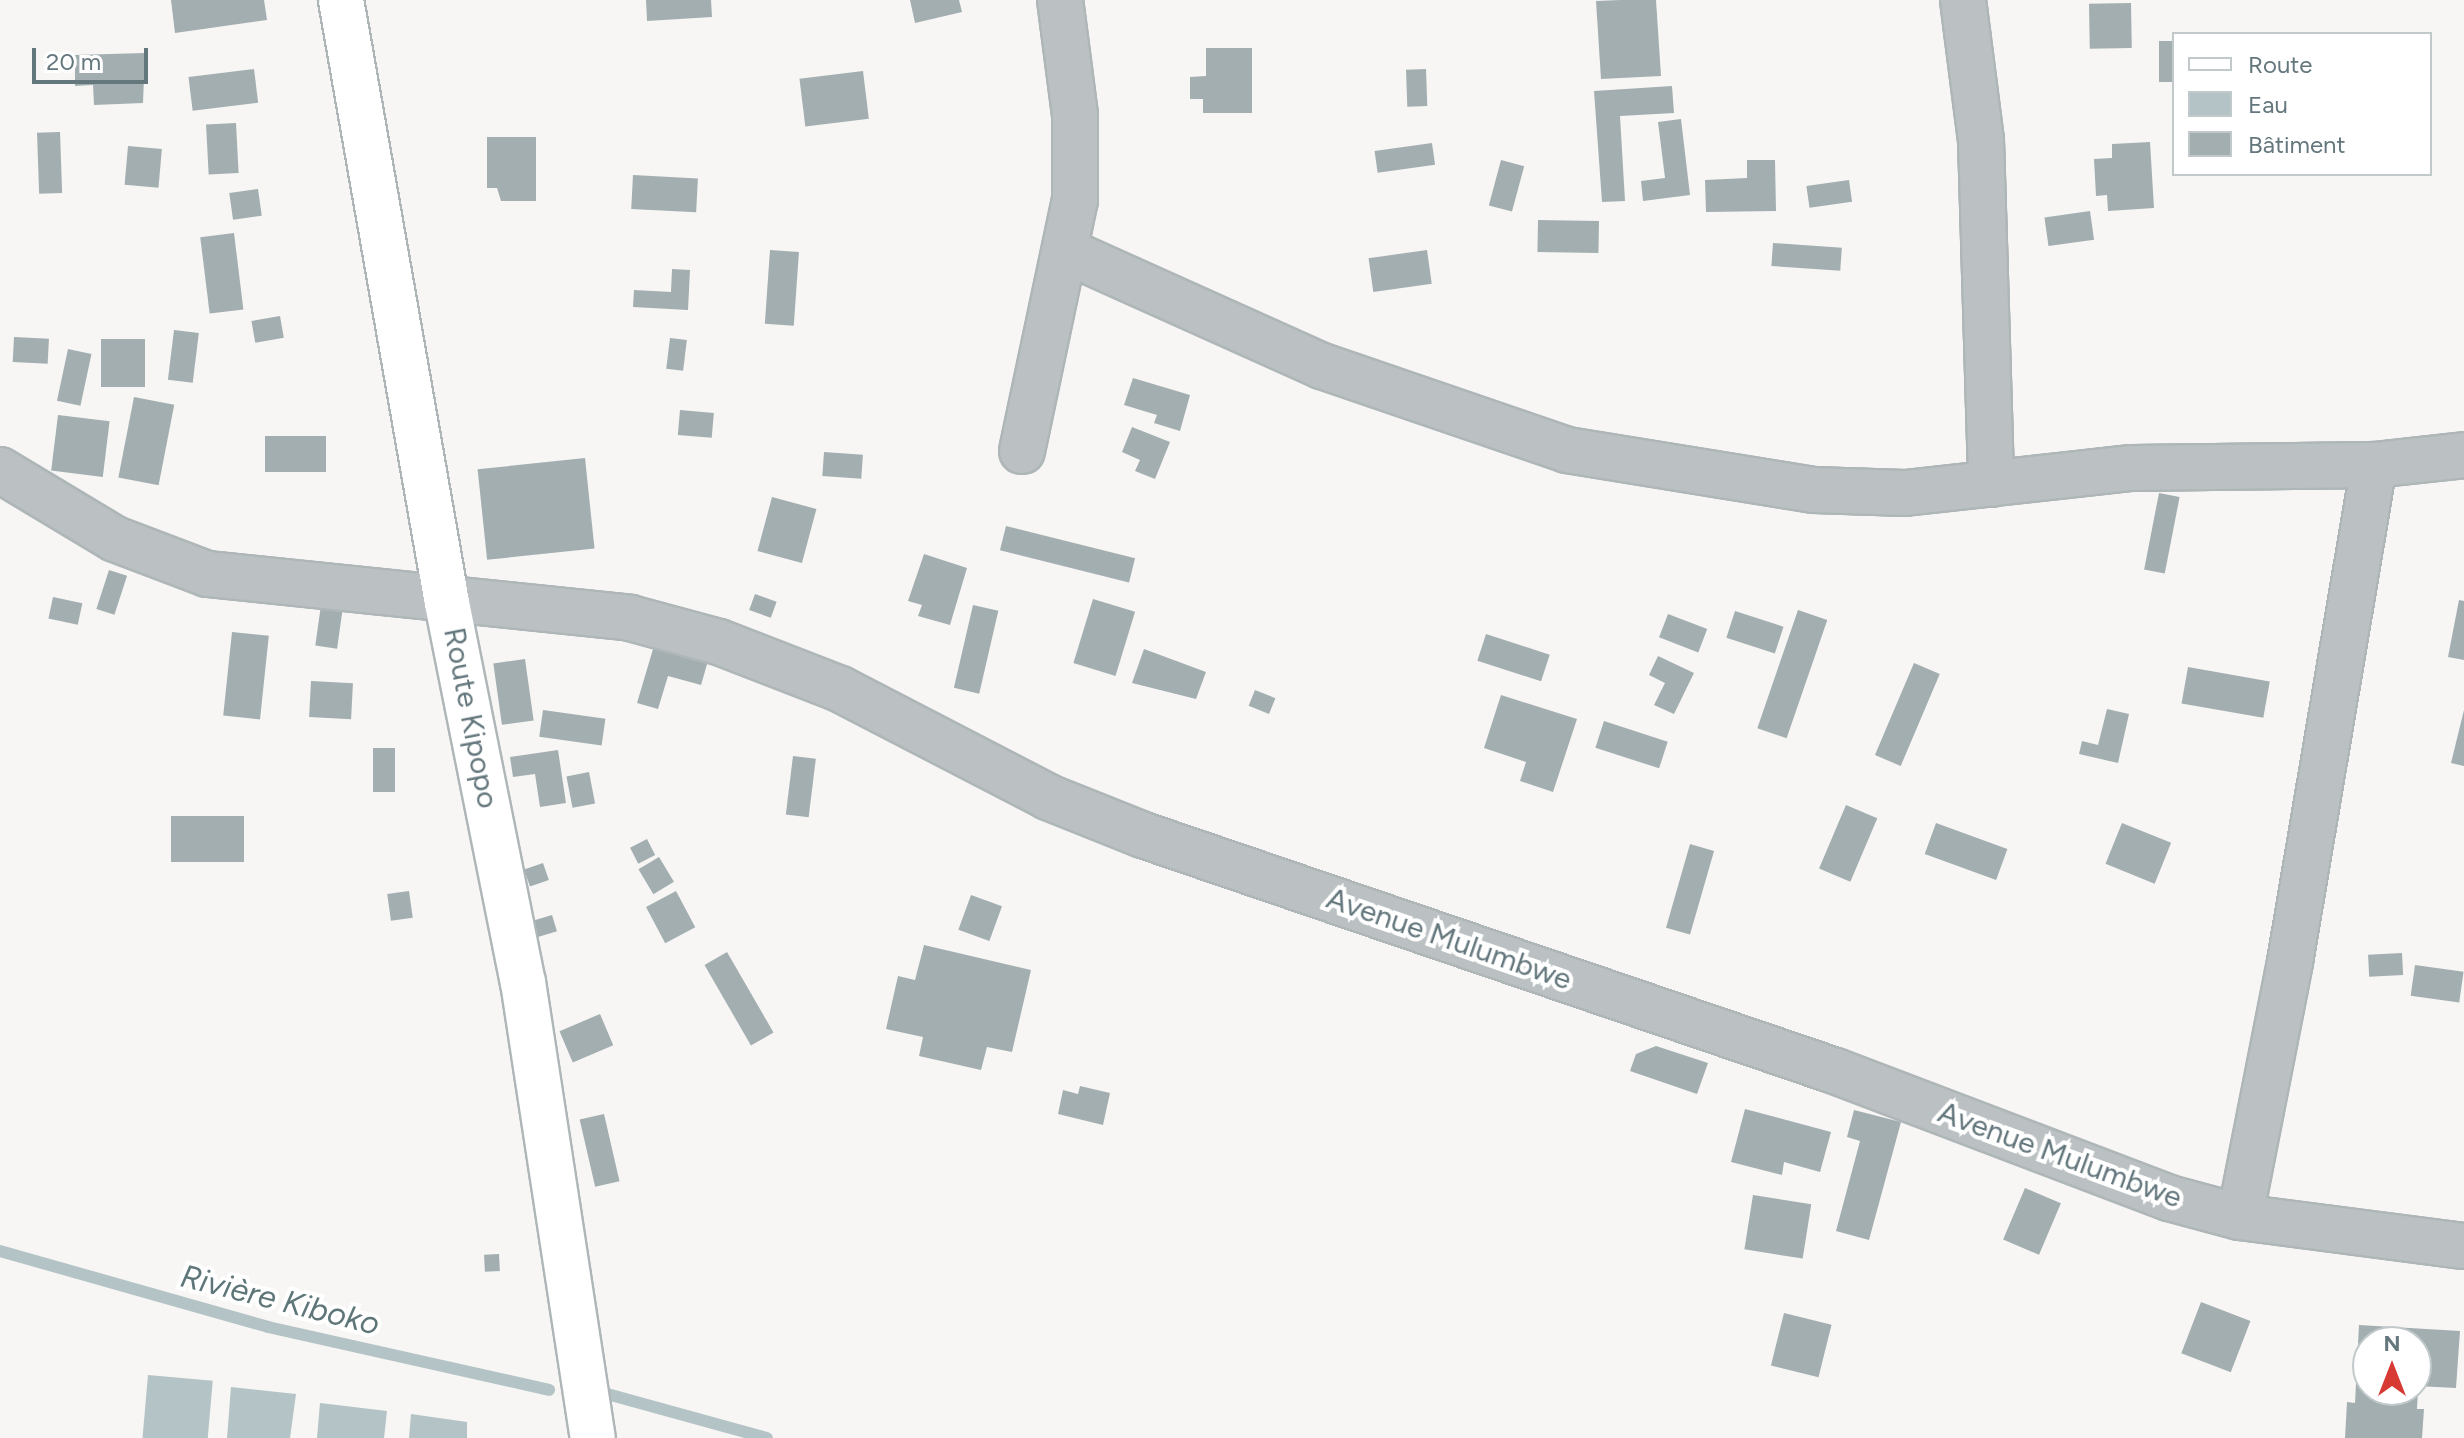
<!DOCTYPE html>
<meta charset="utf-8">
<style>
body{margin:0}
#map{position:relative;width:2464px;height:1438px;overflow:hidden;background:#f7f6f4;font-family:Figtree,sans-serif}
div>[style]{position:absolute}
[style*='--x']{left:calc(var(--x)*1px);top:calc(var(--y)*1px);width:calc(var(--w)*1px);rotate:calc(var(--a)*1deg)}
.water>*{inset:0;background:#b4c3c5;transform-origin:0 0}
.stream>*{height:12px;margin:-6px;padding:0 6px;transform-origin:6px;border-radius:6px;background:#b4c3c5}
.building>*{inset:0;background:#a3aeb1;transform-origin:0 0}
.roads{filter:drop-shadow(2px 0 #aeb6b8) drop-shadow(-2px 0 #aeb6b8) drop-shadow(0 2px #aeb6b8) drop-shadow(0 -2px #aeb6b8)}
.street>*{height:44px;margin:-22px;padding:0 22px;transform-origin:22px;border-radius:22px;background:#bbc1c3}
.secondary>*{height:44px;margin:-22px;padding:0 22px;transform-origin:22px;border-radius:22px;background:#fff}
span{translate:-50% -50%;white-space:nowrap;text-align:center;line-height:1.15;-webkit-text-stroke:8px #fff;paint-order:stroke}
.street-label{font-size:30px;color:#64777d}
.water-label{font-size:32px;color:#5e7678;font-style:italic}
.legend{position:absolute;left:2172px;top:32px;width:260px;height:144px;box-sizing:border-box;background:#fff;border:2px solid #c1c9cb;margin:0;padding:10px 14px;list-style:none;font-size:24px;color:#64777d}
.legend li{display:flex;align-items:center;gap:16px;height:40px}
.legend b{width:40px;border:2px solid #c1c9cb}
.north{position:absolute;left:2352px;top:1326px;width:80px;height:80px;box-sizing:border-box;background:#fff;border:2px solid #c1c9cb;border-radius:50%;rotate:0deg;font-size:22px;font-weight:700;line-height:32px;text-align:center;color:#64777d}
.north::after{content:'';display:block;margin:auto;width:28px;height:36px;background:#d73933;clip-path:polygon(50% 0,100% 100%,50% 72%,0 100%)}
.scale{position:absolute;left:32px;top:48px;width:116px;height:36px;box-sizing:border-box;border:4px solid #64777d;border-top:0;padding-left:10px;font-size:24px;line-height:28px;white-space:nowrap;color:#64777d;-webkit-text-stroke:6px #fff;paint-order:stroke}
</style>
<div id="map">
<div class="water">
<i style="left:148px;top:1375px;width:65px;height:63px;rotate:5deg"></i>
<i style="clip-path:polygon(231px 1387px,296px 1394px,290px 1438px,227px 1438px)"></i>
<i style="clip-path:polygon(320px 1403px,387px 1411px,384px 1438px,317px 1438px)"></i>
<i style="clip-path:polygon(411px 1414px,467px 1422px,467px 1438px,409px 1438px)"></i>
</div>
<div class="stream">
<i style="--x:0;--y:1251;--w:279;--a:15.8"></i>
<i style="--x:268;--y:1327;--w:288;--a:12.6"></i>
<i style="--x:600;--y:1392;--w:173;--a:15.4"></i>
</div>
<div class="building">
<i style="clip-path:polygon(171px 0,264px 0,267px 20px,175px 33px)"></i>
<i style="clip-path:polygon(646px 0,711px 0,712px 17px,647px 21px)"></i>
<i style="clip-path:polygon(910px 0,959px 0,962px 12px,915px 23px)"></i>
<i style="clip-path:polygon(1620px 0,1656px 0,1661px 76px,1601px 79px,1596px 1px)"></i>
<i style="left:2131px;top:3px;width:45px;height:42px;rotate:89deg"></i>
<i style="left:2159px;top:41px;width:15px;height:41px"></i>
<i style="clip-path:polygon(1206px 48px,1252px 48px,1252px 113px,1203px 113px,1203px 99px,1190px 99px,1190px 77px,1206px 76px)"></i>
<i style="clip-path:polygon(145px 53px,143px 103px,94px 105px,93px 85px,75px 86px,75px 55px)"></i>
<i style="left:254px;top:69px;width:34px;height:66px;rotate:83deg"></i>
<i style="left:1426px;top:69px;width:37px;height:20px;rotate:88deg"></i>
<i style="left:863px;top:71px;width:48px;height:64px;rotate:83deg"></i>
<i style="clip-path:polygon(1672px 86px,1674px 113px,1620px 116px,1625px 201px,1602px 202px,1594px 91px)"></i>
<i style="clip-path:polygon(1681px 119px,1690px 195px,1643px 201px,1641px 181px,1665px 178px,1658px 122px)"></i>
<i style="left:236px;top:123px;width:50px;height:30px;rotate:87deg"></i>
<i style="left:60px;top:132px;width:61px;height:23px;rotate:88deg"></i>
<i style="clip-path:polygon(487px 137px,536px 137px,536px 201px,501px 201px,497px 188px,487px 188px)"></i>
<i style="clip-path:polygon(2150px 142px,2154px 208px,2108px 211px,2107px 195px,2096px 196px,2094px 159px,2112px 158px,2112px 144px)"></i>
<i style="left:1432px;top:143px;width:22px;height:58px;rotate:82deg"></i>
<i style="left:128px;top:146px;width:34px;height:39px;rotate:5deg"></i>
<i style="left:1501px;top:160px;width:24px;height:47px;rotate:15deg"></i>
<i style="clip-path:polygon(1747px 160px,1775px 160px,1776px 211px,1706px 212px,1705px 180px,1747px 178px)"></i>
<i style="left:633px;top:175px;width:65px;height:34px;rotate:3deg"></i>
<i style="left:1849px;top:180px;width:22px;height:43px;rotate:82deg"></i>
<i style="left:258px;top:189px;width:27px;height:29px;rotate:82deg"></i>
<i style="left:2090px;top:211px;width:29px;height:46px;rotate:82deg"></i>
<i style="left:1538px;top:220px;width:61px;height:32px;rotate:1deg"></i>
<i style="left:234px;top:233px;width:77px;height:34px;rotate:83deg"></i>
<i style="left:1773px;top:243px;width:69px;height:23px;rotate:4deg"></i>
<i style="left:770px;top:250px;width:29px;height:74px;rotate:4deg"></i>
<i style="left:1427px;top:250px;width:34px;height:59px;rotate:82deg"></i>
<i style="clip-path:polygon(672px 269px,690px 270px,688px 310px,633px 307px,634px 290px,671px 292px)"></i>
<i style="left:280px;top:316px;width:22px;height:29px;rotate:80deg"></i>
<i style="left:174px;top:330px;width:25px;height:50px;rotate:7deg"></i>
<i style="left:14px;top:337px;width:35px;height:25px;rotate:3deg"></i>
<i style="left:670px;top:338px;width:17px;height:31px;rotate:7deg"></i>
<i style="left:101px;top:339px;width:44px;height:48px"></i>
<i style="left:68px;top:349px;width:24px;height:53px;rotate:12deg"></i>
<i style="clip-path:polygon(1133px 378px,1190px 395px,1180px 431px,1154px 423px,1157px 415px,1124px 405px)"></i>
<i style="left:134px;top:397px;width:41px;height:82px;rotate:11deg"></i>
<i style="left:680px;top:410px;width:34px;height:25px;rotate:5deg"></i>
<i style="left:58px;top:415px;width:52px;height:56px;rotate:7deg"></i>
<i style="clip-path:polygon(1132px 427px,1170px 442px,1155px 479px,1135px 471px,1140px 460px,1122px 452px)"></i>
<i style="left:326px;top:436px;width:36px;height:61px;rotate:90deg"></i>
<i style="left:824px;top:452px;width:39px;height:24px;rotate:4deg"></i>
<i style="left:585px;top:458px;width:91px;height:108px;rotate:84deg"></i>
<i style="left:2159px;top:493px;width:21px;height:78px;rotate:11deg"></i>
<i style="left:772px;top:497px;width:46px;height:56px;rotate:15deg"></i>
<i style="left:1006px;top:526px;width:133px;height:25px;rotate:14deg"></i>
<i style="clip-path:polygon(924px 554px,967px 568px,950px 625px,918px 616px,922px 605px,908px 601px)"></i>
<i style="left:109px;top:570px;width:19px;height:41px;rotate:18deg"></i>
<i style="left:755px;top:594px;width:23px;height:17px;rotate:20deg"></i>
<i style="left:53px;top:597px;width:30px;height:22px;rotate:12deg"></i>
<i style="left:1093px;top:599px;width:44px;height:67px;rotate:17deg"></i>
<i style="clip-path:polygon(2459px 600px,2464px 601px,2464px 660px,2448px 657px)"></i>
<i style="left:321px;top:605px;width:22px;height:41px;rotate:8deg"></i>
<i style="left:973px;top:605px;width:26px;height:85px;rotate:13deg"></i>
<i style="left:1798px;top:610px;width:31px;height:125px;rotate:19deg"></i>
<i style="left:1735px;top:611px;width:51px;height:28px;rotate:18deg"></i>
<i style="left:1668px;top:614px;width:42px;height:25px;rotate:21deg"></i>
<i style="left:232px;top:632px;width:37px;height:84px;rotate:6deg"></i>
<i style="left:1486px;top:634px;width:67px;height:28px;rotate:18deg"></i>
<i style="clip-path:polygon(656px 639px,710px 654px,701px 685px,668px 676px,658px 709px,637px 703px)"></i>
<i style="clip-path:polygon(1144px 649px,1206px 672px,1196px 699px,1132px 683px)"></i>
<i style="clip-path:polygon(1658px 656px,1694px 673px,1674px 714px,1654px 705px,1665px 683px,1649px 675px)"></i>
<i style="left:525px;top:659px;width:62px;height:32px;rotate:82deg"></i>
<i style="left:1914px;top:663px;width:28px;height:100px;rotate:23deg"></i>
<i style="left:2188px;top:667px;width:83px;height:37px;rotate:10deg"></i>
<i style="left:311px;top:681px;width:42px;height:36px;rotate:3deg"></i>
<i style="left:1255px;top:690px;width:22px;height:17px;rotate:22deg"></i>
<i style="clip-path:polygon(1501px 695px,1577px 719px,1553px 792px,1520px 781px,1526px 762px,1484px 748px)"></i>
<i style="clip-path:polygon(2107px 709px,2129px 714px,2118px 763px,2079px 754px,2082px 741px,2098px 745px)"></i>
<i style="left:543px;top:710px;width:63px;height:27px;rotate:8deg"></i>
<i style="clip-path:polygon(2464px 710px,2464px 766px,2451px 763px)"></i>
<i style="left:1604px;top:721px;width:67px;height:28px;rotate:18deg"></i>
<i style="left:373px;top:748px;width:22px;height:44px"></i>
<i style="clip-path:polygon(558px 750px,566px 803px,540px 807px,535px 774px,513px 777px,510px 757px)"></i>
<i style="left:793px;top:756px;width:23px;height:59px;rotate:7deg"></i>
<i style="left:589px;top:772px;width:32px;height:23px;rotate:79deg"></i>
<i style="left:1846px;top:805px;width:34px;height:69px;rotate:23deg"></i>
<i style="left:171px;top:816px;width:73px;height:46px"></i>
<i style="left:1936px;top:823px;width:76px;height:33px;rotate:20deg"></i>
<i style="left:2122px;top:823px;width:53px;height:44px;rotate:22deg"></i>
<i style="left:647px;top:839px;width:18px;height:19px;rotate:63deg"></i>
<i style="left:1690px;top:844px;width:25px;height:87px;rotate:16deg"></i>
<i style="left:659px;top:857px;width:29px;height:24px;rotate:59deg"></i>
<i style="left:543px;top:863px;width:18px;height:20px;rotate:71deg"></i>
<i style="left:409px;top:891px;width:27px;height:22px;rotate:82deg"></i>
<i style="left:676px;top:891px;width:41px;height:34px;rotate:62deg"></i>
<i style="left:971px;top:895px;width:33px;height:37px;rotate:20deg"></i>
<i style="left:552px;top:915px;width:17px;height:20px;rotate:73deg"></i>
<i style="clip-path:polygon(924px 945px,1031px 970px,1012px 1052px,987px 1047px,981px 1070px,919px 1056px,923px 1037px,886px 1029px,898px 976px,915px 980px)"></i>
<i style="left:727px;top:952px;width:93px;height:26px;rotate:60deg"></i>
<i style="left:2402px;top:953px;width:22px;height:34px;rotate:87deg"></i>
<i style="left:2415px;top:965px;width:49px;height:31px;rotate:8deg"></i>
<i style="left:600px;top:1014px;width:34px;height:44px;rotate:67deg"></i>
<i style="clip-path:polygon(1656px 1046px,1708px 1063px,1697px 1094px,1630px 1071px,1636px 1054px)"></i>
<i style="clip-path:polygon(1080px 1086px,1110px 1093px,1103px 1125px,1058px 1114px,1063px 1090px,1078px 1094px)"></i>
<i style="clip-path:polygon(1745px 1109px,1831px 1132px,1820px 1172px,1784px 1162px,1782px 1175px,1731px 1162px)"></i>
<i style="clip-path:polygon(1854px 1110px,1901px 1122px,1869px 1240px,1836px 1231px,1860px 1141px,1847px 1137px)"></i>
<i style="left:604px;top:1114px;width:69px;height:25px;rotate:77deg"></i>
<i style="left:2025px;top:1188px;width:39px;height:56px;rotate:23deg"></i>
<i style="left:1753px;top:1195px;width:59px;height:55px;rotate:9deg"></i>
<i style="left:499px;top:1254px;width:17px;height:15px;rotate:87deg"></i>
<i style="left:2201px;top:1302px;width:53px;height:55px;rotate:21deg"></i>
<i style="left:1784px;top:1313px;width:49px;height:54px;rotate:14deg"></i>
<i style="clip-path:polygon(2359px 1325px,2460px 1331px,2456px 1388px,2416px 1386px,2416px 1342px,2368px 1342px,2368px 1390px,2418px 1390px,2417px 1409px,2424px 1409px,2422px 1438px,2345px 1438px,2347px 1402px,2355px 1403px)"></i>
</div>
<div class="roads">
<div class="street">
<i style="--x:1963;--y:0;--w:141;--a:82.7"></i>
<i style="--x:1981;--y:140;--w:344;--a:88.3"></i>
<i style="--x:1066;--y:251;--w:281;--a:24.2"></i>
<i style="--x:1322;--y:366;--w:259;--a:18.9"></i>
<i style="--x:1567;--y:450;--w:250;--a:9.2"></i>
<i style="--x:1814;--y:490;--w:91;--a:1.9"></i>
<i style="--x:1905;--y:493;--w:228;--a:-6.3"></i>
<i style="--x:2132;--y:468;--w:242;--a:-0.7"></i>
<i style="--x:2374;--y:465;--w:91;--a:-6.3"></i>
<i style="--x:1022;--y:451;--w:257;--a:-78.1"></i>
<i style="--x:1075;--y:200;--w:85;--a:-90"></i>
<i style="--x:1075;--y:115;--w:116;--a:-97.4"></i>
<i style="--x:0;--y:470;--w:134;--a:31"></i>
<i style="--x:115;--y:539;--w:98;--a:20.8"></i>
<i style="--x:207;--y:574;--w:425;--a:5.9"></i>
<i style="--x:630;--y:618;--w:92;--a:15.1"></i>
<i style="--x:719;--y:642;--w:130;--a:21.2"></i>
<i style="--x:840;--y:689;--w:234;--a:27.4"></i>
<i style="--x:1048;--y:797;--w:102;--a:21.8"></i>
<i style="--x:1143;--y:835;--w:731;--a:18.83"></i>
<i style="--x:1835;--y:1071;--w:357;--a:20.8"></i>
<i style="--x:2169;--y:1198;--w:73;--a:15"></i>
<i style="--x:2240;--y:1217;--w:226;--a:7.4"></i>
<i style="--x:2240;--y:1217;--w:260;--a:-78.9"></i>
<i style="--x:2290;--y:962;--w:504;--a:-80.41"></i>
</div>
<div class="secondary">
<i style="--x:341;--y:0;--w:612;--a:80.03"></i>
<i style="--x:447;--y:603;--w:387;--a:78.7"></i>
<i style="--x:523;--y:982;--w:461;--a:81.3"></i>
</div>
</div>
<div class="street-label">
<span style="left:471px;top:718px;rotate:79deg">Route Kipopo</span>
<span style="left:1449px;top:939px;rotate:19deg">Avenue Mulumbwe</span>
<span style="left:2060px;top:1155px;rotate:20deg">Avenue Mulumbwe</span>
</div>
<div class="water-label">
<span style="left:280px;top:1300px;rotate:14deg">Rivière Kiboko</span>
</div>
<ul class="legend">
<li><b style="height:10px;background:#fff"></b>Route</li>
<li><b style="height:22px;background:#b4c3c5"></b>Eau</li>
<li><b style="height:22px;background:#a3aeb1"></b>Bâtiment</li>
</ul>
<div class="north">N</div>
<div class="scale">20 m</div>
</div>
